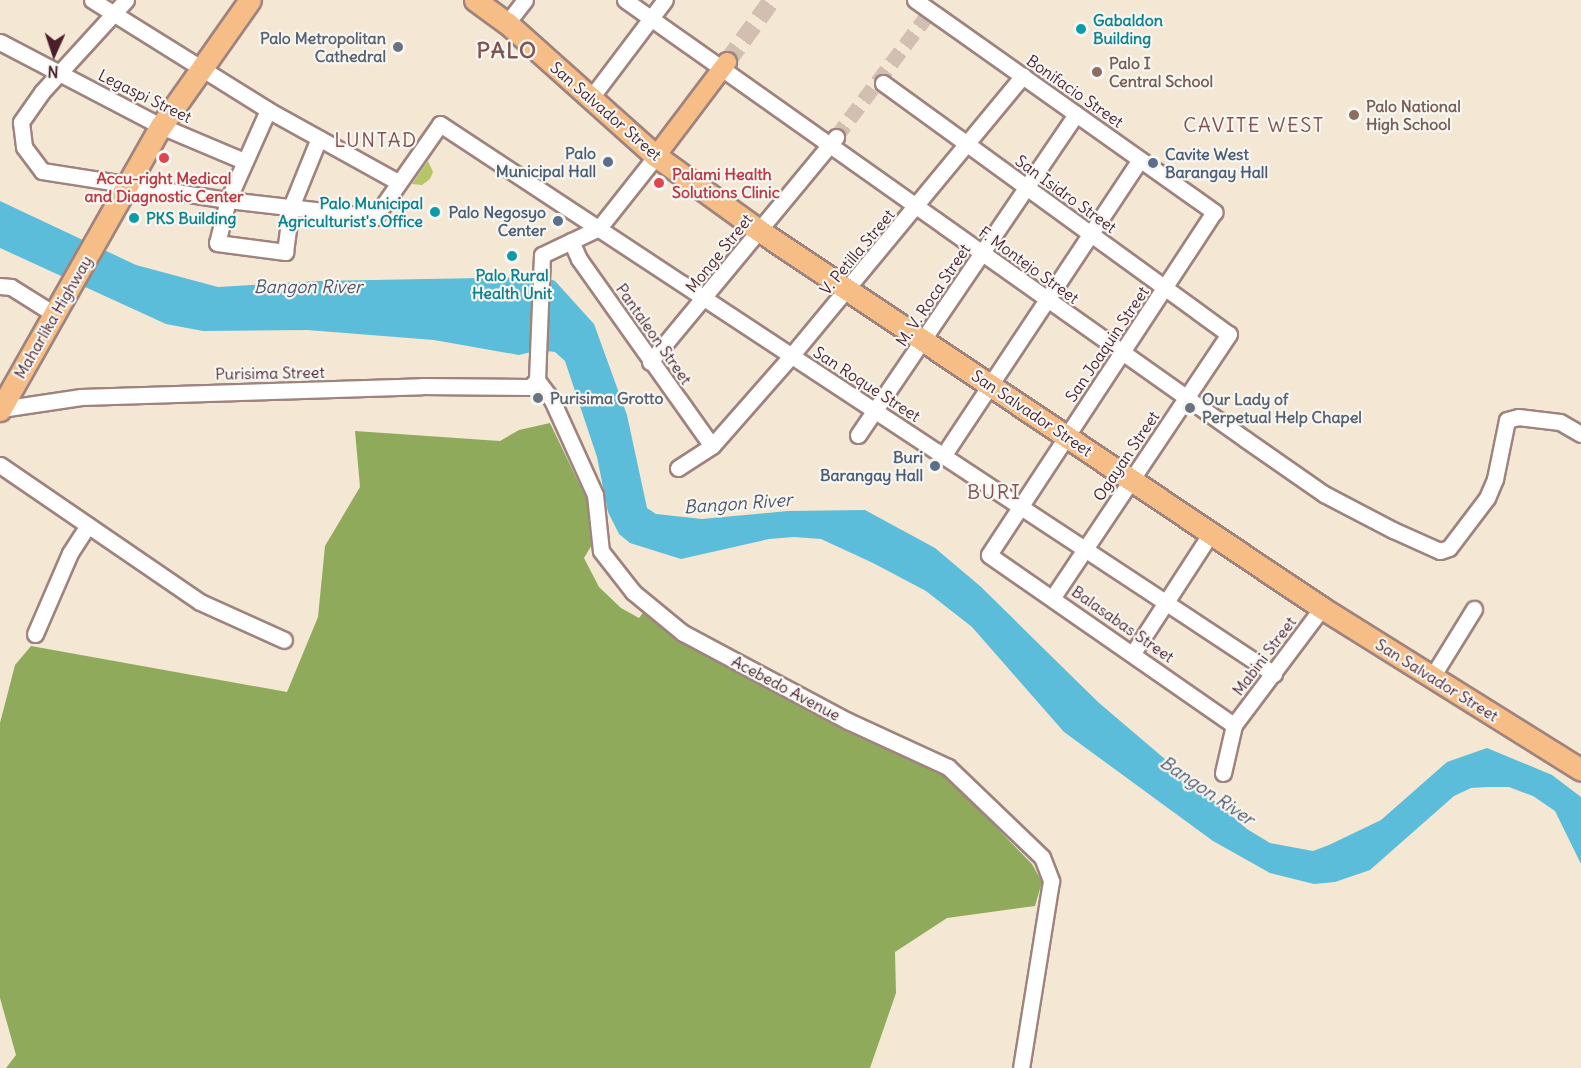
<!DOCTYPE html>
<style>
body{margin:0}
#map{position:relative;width:1581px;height:1068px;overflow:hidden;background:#f4e7d3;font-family:Delius,sans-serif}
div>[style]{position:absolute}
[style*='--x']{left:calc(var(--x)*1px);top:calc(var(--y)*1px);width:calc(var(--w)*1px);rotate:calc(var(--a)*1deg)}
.green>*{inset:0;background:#b6c567}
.forest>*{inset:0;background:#90aa5c}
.water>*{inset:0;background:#5bbdd9}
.minor-tunnel>*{height:15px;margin-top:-7.5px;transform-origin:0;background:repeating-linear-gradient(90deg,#d2bfb1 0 15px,transparent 0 23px)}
.major-tunnel>*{height:18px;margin-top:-9px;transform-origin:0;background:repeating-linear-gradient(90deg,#d2bfb1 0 18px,transparent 0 27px)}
.roads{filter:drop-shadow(2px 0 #9f837f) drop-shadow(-2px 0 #9f837f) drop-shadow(0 2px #9f837f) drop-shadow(0 -2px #9f837f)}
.minor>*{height:15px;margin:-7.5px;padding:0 7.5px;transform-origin:7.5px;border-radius:7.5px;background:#fff}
.major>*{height:18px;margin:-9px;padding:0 9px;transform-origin:9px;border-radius:9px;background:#f6be86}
.highway>*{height:21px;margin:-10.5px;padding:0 10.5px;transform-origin:10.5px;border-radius:10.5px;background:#f6be86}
.dots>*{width:16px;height:16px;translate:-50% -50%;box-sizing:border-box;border:3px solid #f6f6f2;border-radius:50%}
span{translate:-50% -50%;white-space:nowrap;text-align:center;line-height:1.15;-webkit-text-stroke:4.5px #f6f6f2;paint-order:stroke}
.culture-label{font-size:16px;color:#0d838f;font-weight:700}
.left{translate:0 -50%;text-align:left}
.right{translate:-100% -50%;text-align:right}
.worship-label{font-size:16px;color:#5b616d;font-weight:700}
.education-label{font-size:16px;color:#785e54;font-weight:700}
.street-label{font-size:16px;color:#4a1f2b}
.service-label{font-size:16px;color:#4e5e75;font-weight:700}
.health-label{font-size:16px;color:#be3a42;font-weight:700}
.water-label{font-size:18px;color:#505668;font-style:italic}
.quarter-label{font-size:20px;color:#815351;letter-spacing:1.5px}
.district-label{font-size:22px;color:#815351;font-weight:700;letter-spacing:1.5px}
.north{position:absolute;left:24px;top:24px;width:60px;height:60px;-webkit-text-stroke:4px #f6f6f2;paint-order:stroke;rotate:183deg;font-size:16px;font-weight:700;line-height:24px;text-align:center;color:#4a1f2b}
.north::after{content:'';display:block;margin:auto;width:21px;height:27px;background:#4a1f2b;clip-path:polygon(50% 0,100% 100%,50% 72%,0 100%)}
</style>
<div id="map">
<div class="green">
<i style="clip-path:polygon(428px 161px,433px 172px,430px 179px,422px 185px,412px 184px)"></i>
</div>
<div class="forest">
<i style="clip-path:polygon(550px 423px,588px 502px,593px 543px,584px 558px,599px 587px,621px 608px,639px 618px,645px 610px,676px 639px,843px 730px,946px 776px,1032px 864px,1042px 882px,1035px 906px,947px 918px,895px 952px,896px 993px,870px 1068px,6px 1068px,16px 1055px,0 998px,0 723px,15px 665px,31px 646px,287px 692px,318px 617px,325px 546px,360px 487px,355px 431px,500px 441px,519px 430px)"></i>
</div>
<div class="water">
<i style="clip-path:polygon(0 201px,136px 265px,218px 287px,318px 281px,545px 277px,555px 281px,594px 324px,627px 415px,647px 508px,656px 514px,702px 519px,788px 511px,865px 510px,935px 548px,980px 586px,1098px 702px,1247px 829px,1270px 843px,1313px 851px,1329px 845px,1381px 820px,1447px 762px,1487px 748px,1552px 775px,1581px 797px,1581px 864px,1555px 811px,1533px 796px,1509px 787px,1487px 787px,1471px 788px,1454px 796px,1370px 870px,1335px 882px,1314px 884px,1270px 873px,1213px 841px,1064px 732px,972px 627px,926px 591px,873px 563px,821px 539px,794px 537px,769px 539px,681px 559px,630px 543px,619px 534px,608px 512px,597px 457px,565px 361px,555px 352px,539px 350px,519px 355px,434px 340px,307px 330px,203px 331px,166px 324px,0 248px)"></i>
</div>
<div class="minor-tunnel">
<i style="--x:836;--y:137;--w:151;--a:-53.1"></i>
</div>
<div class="major-tunnel">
<i style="--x:727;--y:62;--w:77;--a:-54"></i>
</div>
<div class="roads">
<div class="minor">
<i style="--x:92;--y:0;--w:208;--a:32"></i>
<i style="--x:268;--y:110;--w:149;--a:29"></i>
<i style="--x:126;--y:0;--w:125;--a:132.4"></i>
<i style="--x:42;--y:92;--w:37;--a:125"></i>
<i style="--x:21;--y:122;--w:25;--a:83"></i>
<i style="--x:24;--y:147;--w:30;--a:53"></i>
<i style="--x:42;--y:171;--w:188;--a:8.9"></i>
<i style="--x:228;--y:200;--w:148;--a:6.6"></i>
<i style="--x:375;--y:217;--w:113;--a:-55"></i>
<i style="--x:440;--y:124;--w:999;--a:33.4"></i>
<i style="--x:625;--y:0;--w:760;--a:35.3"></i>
<i style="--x:1245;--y:439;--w:96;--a:34.8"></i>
<i style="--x:1324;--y:494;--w:78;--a:27.6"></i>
<i style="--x:1393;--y:530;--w:51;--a:24.1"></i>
<i style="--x:1440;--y:551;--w:9;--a:-18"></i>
<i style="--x:1449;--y:548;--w:63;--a:-52.8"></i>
<i style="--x:1487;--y:498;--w:21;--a:-67"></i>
<i style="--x:1495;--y:479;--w:60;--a:-78.5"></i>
<i style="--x:1507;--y:420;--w:11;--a:-15"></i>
<i style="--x:1518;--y:417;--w:42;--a:6.8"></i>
<i style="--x:1560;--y:422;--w:24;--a:30"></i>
<i style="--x:915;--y:0;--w:367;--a:35.3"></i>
<i style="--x:1214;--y:212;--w:410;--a:123.3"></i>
<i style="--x:989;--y:555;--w:298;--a:34.8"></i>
<i style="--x:507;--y:23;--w:29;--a:-52"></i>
<i style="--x:0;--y:42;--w:182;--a:27.6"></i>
<i style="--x:161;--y:126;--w:90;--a:22.9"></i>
<i style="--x:883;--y:83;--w:427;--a:36"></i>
<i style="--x:1229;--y:334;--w:316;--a:123.8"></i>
<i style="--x:590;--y:99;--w:124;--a:-52.9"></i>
<i style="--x:268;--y:110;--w:98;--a:114"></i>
<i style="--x:228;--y:200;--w:44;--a:104.3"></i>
<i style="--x:217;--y:243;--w:69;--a:7.5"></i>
<i style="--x:285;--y:252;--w:45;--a:-82.4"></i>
<i style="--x:291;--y:207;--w:74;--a:-67.9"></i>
<i style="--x:656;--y:156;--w:92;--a:128.4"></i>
<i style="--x:599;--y:228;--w:63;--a:154.7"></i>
<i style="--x:542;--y:255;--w:125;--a:92.3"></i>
<i style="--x:537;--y:380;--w:25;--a:53"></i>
<i style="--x:552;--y:400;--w:104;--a:65.6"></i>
<i style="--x:595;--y:495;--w:56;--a:83.9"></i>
<i style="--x:601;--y:551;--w:52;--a:52"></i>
<i style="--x:633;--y:592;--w:65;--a:39.4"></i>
<i style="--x:683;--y:633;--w:187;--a:28.1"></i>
<i style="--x:848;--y:721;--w:110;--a:24.7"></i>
<i style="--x:948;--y:767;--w:130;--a:43.8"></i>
<i style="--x:1042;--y:857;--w:26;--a:69"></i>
<i style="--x:1051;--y:881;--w:189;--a:99.1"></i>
<i style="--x:571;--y:241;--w:20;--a:66"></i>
<i style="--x:579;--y:259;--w:229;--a:54.6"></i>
<i style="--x:0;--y:286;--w:11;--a:5"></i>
<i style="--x:11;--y:287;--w:51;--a:32.1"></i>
<i style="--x:650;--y:362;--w:292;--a:-50.4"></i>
<i style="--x:1;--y:409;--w:81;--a:-8.5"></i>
<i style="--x:81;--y:397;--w:341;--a:-1.8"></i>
<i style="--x:422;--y:386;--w:108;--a:0.5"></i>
<i style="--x:530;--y:387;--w:10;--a:-45"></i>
<i style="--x:858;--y:435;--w:388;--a:-55.8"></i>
<i style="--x:943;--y:456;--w:356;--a:-56.4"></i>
<i style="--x:0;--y:465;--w:242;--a:34.4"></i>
<i style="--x:200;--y:602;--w:92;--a:24.3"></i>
<i style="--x:678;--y:468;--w:40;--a:-32.9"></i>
<i style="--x:712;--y:446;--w:120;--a:-48.7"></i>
<i style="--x:791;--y:356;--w:364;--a:-50.4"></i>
<i style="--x:35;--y:634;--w:88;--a:-66.6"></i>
<i style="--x:70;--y:553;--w:33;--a:-57"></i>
<i style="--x:1133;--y:653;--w:143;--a:-57"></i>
<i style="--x:1432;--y:677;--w:80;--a:-58.3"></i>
<i style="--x:1223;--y:773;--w:49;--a:-77.1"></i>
<i style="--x:1234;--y:725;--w:146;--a:-53.1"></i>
</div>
<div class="major">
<i style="--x:656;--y:156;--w:118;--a:-52.9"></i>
</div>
<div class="highway">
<i style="--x:475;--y:0;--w:39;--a:36"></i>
<i style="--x:507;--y:23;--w:200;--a:41.8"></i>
<i style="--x:656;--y:156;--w:128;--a:35.8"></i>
<i style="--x:760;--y:231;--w:677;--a:33.85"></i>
<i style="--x:1322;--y:608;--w:305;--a:32"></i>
<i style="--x:0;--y:410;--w:326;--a:-60.5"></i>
<i style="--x:161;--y:126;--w:154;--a:-54.8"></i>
</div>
</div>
<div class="dots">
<i style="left:1081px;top:29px;background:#0f9aa8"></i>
<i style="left:398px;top:47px;background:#6b7280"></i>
<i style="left:1097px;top:72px;background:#8d6e63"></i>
<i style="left:1354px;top:115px;background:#8d6e63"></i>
<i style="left:164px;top:158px;background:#e0444e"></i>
<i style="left:608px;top:162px;background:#5c6f8a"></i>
<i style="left:1153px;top:163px;background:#5c6f8a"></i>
<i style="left:659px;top:183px;background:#e0444e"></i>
<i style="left:435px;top:212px;background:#0f9aa8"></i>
<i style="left:134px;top:218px;background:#0f9aa8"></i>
<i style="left:558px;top:221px;background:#5c6f8a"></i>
<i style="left:512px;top:256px;background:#0f9aa8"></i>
<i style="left:538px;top:398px;background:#6b7280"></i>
<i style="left:1190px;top:408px;background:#6b7280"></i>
<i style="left:935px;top:466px;background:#5c6f8a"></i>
</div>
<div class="culture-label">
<span class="left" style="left:1093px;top:29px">Gabaldon<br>Building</span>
<span class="right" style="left:423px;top:212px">Palo Municipal<br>Agriculturist's Office</span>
<span class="left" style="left:146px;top:218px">PKS Building</span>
<span style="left:512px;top:284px">Palo Rural<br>Health Unit</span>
</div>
<div class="worship-label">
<span class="right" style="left:386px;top:47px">Palo Metropolitan<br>Cathedral</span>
<span class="left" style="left:550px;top:398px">Purisima Grotto</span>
<span class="left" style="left:1202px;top:408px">Our Lady of<br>Perpetual Help Chapel</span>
</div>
<div class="education-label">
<span class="left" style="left:1109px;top:72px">Palo I<br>Central School</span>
<span class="left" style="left:1366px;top:115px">Palo National<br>High School</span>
</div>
<div class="street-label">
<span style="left:1075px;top:91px;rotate:35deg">Bonifacio Street</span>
<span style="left:145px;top:96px;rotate:26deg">Legaspi Street</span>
<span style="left:606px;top:111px;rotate:41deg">San Salvador Street</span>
<span style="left:1066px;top:194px;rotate:36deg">San Isidro Street</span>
<span style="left:857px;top:252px;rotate:-50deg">V. Petilla Street</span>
<span style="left:719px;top:253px;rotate:-51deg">Monge Street</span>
<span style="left:1029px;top:265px;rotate:36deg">F. Montejo Street</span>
<span style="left:933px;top:295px;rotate:-56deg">M. V. Roca Street</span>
<span style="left:53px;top:317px;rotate:-60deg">Maharlika Highway</span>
<span style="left:654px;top:334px;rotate:55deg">Pantaleon Street</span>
<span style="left:1107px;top:344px;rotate:-56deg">San Joaquin Street</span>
<span style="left:270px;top:373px;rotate:-1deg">Purisima Street</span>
<span style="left:867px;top:384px;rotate:33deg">San Roque Street</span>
<span style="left:1032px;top:413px;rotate:34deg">San Salvador Street</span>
<span style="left:1126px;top:456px;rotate:-56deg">Ogayan Street</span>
<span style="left:1123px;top:624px;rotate:35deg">Balasabas Street</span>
<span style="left:1264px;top:656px;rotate:-53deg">Mabini Street</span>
<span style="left:1437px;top:680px;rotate:32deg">San Salvador Street</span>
<span style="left:786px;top:688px;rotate:28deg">Acebedo Avenue</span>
</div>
<div class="service-label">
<span class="right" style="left:596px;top:162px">Palo<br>Municipal Hall</span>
<span class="left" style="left:1165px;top:163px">Cavite West<br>Barangay Hall</span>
<span class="right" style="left:546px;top:221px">Palo Negosyo<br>Center</span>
<span class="right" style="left:923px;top:466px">Buri<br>Barangay Hall</span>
</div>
<div class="health-label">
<span class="left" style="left:672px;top:183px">Palami Health<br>Solutions Clinic</span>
<span style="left:164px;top:187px">Accu-right Medical<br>and Diagnostic Center</span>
</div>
<div class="water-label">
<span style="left:308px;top:287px">Bangon River</span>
<span style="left:738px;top:504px;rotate:-4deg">Bangon River</span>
<span style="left:1207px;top:791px;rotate:34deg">Bangon River</span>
</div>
<div class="quarter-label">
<span style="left:1254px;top:124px">CAVITE WEST</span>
<span style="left:376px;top:139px">LUNTAD</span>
<span style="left:994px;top:491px">BURI</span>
</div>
<div class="district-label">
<span style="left:507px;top:51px">PALO</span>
</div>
<div class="north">N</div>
</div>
